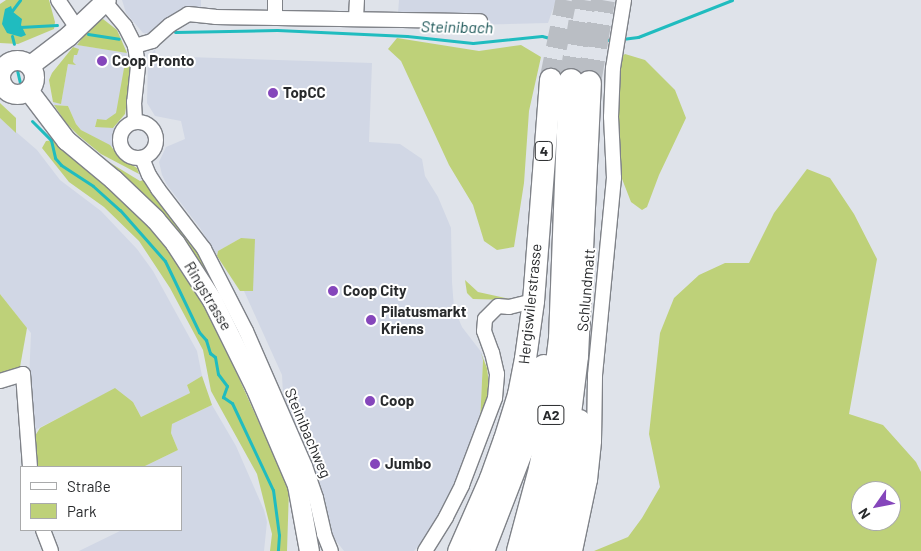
<!DOCTYPE html>
<meta charset="utf-8">
<style>
body{margin:0}
#map{position:relative;width:921px;height:551px;overflow:hidden;background:#dfe3ea;font-family:Barlow,sans-serif}
div>[style]{position:absolute}
[style*='--x']{left:calc(var(--x)*1px);top:calc(var(--y)*1px);width:calc(var(--w)*1px);rotate:calc(var(--a)*1deg)}
.built>*{inset:0;background:#d1d7e5}
.green>*{inset:0;background:#bed179}
.water>*{inset:0;background:#20bcbf}
.stream>*{height:3px;margin:-1.5px;padding:0 1.5px;transform-origin:1.5px;border-radius:1.5px;background:#20bcbf}
.primary-tunnel>*{height:21px;margin-top:-10.5px;transform-origin:0;background:repeating-linear-gradient(90deg,#babec4 0 21px,transparent 0 32px)}
.highway-tunnel>*{height:24px;margin-top:-12px;transform-origin:0;background:repeating-linear-gradient(90deg,#babec4 0 24px,transparent 0 36px)}
.roads{filter:drop-shadow(1px 0 #7f8288) drop-shadow(-1px 0 #7f8288) drop-shadow(0 1px #7f8288) drop-shadow(0 -1px #7f8288)}
.street>*{height:14px;margin:-7px;padding:0 7px;transform-origin:7px;border-radius:7px;background:#fff}
.street>.ring{margin:-7px;padding:0;box-sizing:content-box;background:none;border:14px solid #fff;border-radius:50%}
.secondary>*{height:19px;margin:-9.5px;padding:0 9.5px;transform-origin:9.5px;border-radius:9.5px;background:#fff}
.secondary>.ring{margin:-9.5px;padding:0;box-sizing:content-box;background:none;border:19px solid #fff;border-radius:50%}
.primary>*{height:21px;margin:-10.5px;padding:0 10.5px;transform-origin:10.5px;border-radius:10.5px;background:#fff}
.highway>*{height:24px;margin:-12px;padding:0 12px;transform-origin:12px;border-radius:12px;background:#fff}
.dots>*{width:14px;height:14px;translate:-50% -50%;box-sizing:border-box;border:2px solid #fff;border-radius:50%}
span{translate:-50% -50%;white-space:nowrap;text-align:center;line-height:1.15;-webkit-text-stroke:4px #fff;paint-order:stroke}
.shield-label span{padding:1px 4px;background:#fff;border:1px solid;border-radius:4px;-webkit-text-stroke-width:0}
.shield-label{font-size:14px;color:#282a2c;font-weight:700}
.poi-label{font-size:15px;color:#282a2c;font-weight:700}
.left{translate:0 -50%;text-align:left}
.street-label{font-size:15px;color:#282a2c}
.water-label{font-size:16px;color:#165253;font-style:italic}
.legend{position:absolute;left:20px;top:466px;width:162px;height:65px;box-sizing:border-box;background:#fff;border:1px solid #a9aaab;margin:0;padding:6px 9px;list-style:none;font-size:15px;color:#282a2c}
.legend li{display:flex;align-items:center;gap:10px;height:25px}
.legend b{width:25px;border:1px solid #a9aaab}
.north{position:absolute;left:851px;top:481px;width:50px;height:50px;box-sizing:border-box;background:#fff;border:1px solid #a9aaab;border-radius:50%;rotate:237deg;font-size:14px;font-weight:700;line-height:20px;text-align:center;color:#282a2c}
.north::after{content:'';display:block;margin:auto;width:18px;height:22px;background:#8546bb;clip-path:polygon(50% 0,100% 100%,50% 72%,0 100%)}
</style>
<div id="map">
<div class="built">
<i style="clip-path:polygon(122px 0,201px 0,201px 9px,149px 34px,143px 33px,126px 13px)"></i>
<i style="clip-path:polygon(399px 0,556px 0,548px 23px,397px 27px)"></i>
<i style="clip-path:polygon(77px 43px,78px 45px,127px 53px,117px 113px,106px 121px,97px 119px,95px 126px,113px 128px,116px 126px,112px 135px,113px 148px,81px 130px,76px 124px,68px 106px,54px 105px,53px 102px,61px 103px,68px 64px,75px 65px,73px 63px,74px 54px,79px 49px,73px 47px)"></i>
<i style="clip-path:polygon(155px 49px,156px 56px,372px 63px,369px 142px,400px 144px,422px 159px,425px 176px,438px 197px,451px 228px,452px 282px,454px 308px,462px 327px,482px 353px,483px 360px,480px 423px,476px 438px,432px 530px,414px 551px,344px 551px,337px 542px,334px 542px,281px 396px,283px 394px,282px 375px,244px 291px,253px 291px,241px 238px,218px 251px,217px 256px,200px 228px,167px 185px,162px 175px,159px 162px,166px 147px,185px 139px,181px 121px,155px 116px,147px 103px,148px 58px)"></i>
<i style="clip-path:polygon(0 118px,37px 150px,60px 180px,101px 211px,137px 249px,153px 271px,197px 351px,202px 376px,187px 385px,190px 393px,141px 417px,133px 402px,115px 389px,33px 431px,28px 405px,31px 333px,0 294px)"></i>
<i style="clip-path:polygon(212px 405px,236px 446px,264px 510px,267px 522px,264px 551px,79px 551px,122px 530px,181px 530px,181px 467px,143px 467px,178px 450px,171px 433px,172px 424px)"></i>
</div>
<div class="green">
<i style="clip-path:polygon(6px 0,49px 0,55px 22px,54px 29px,18px 44px,0 43px,0 4px)"></i>
<i style="clip-path:polygon(103px 19px,117px 30px,127px 53px,77px 45px,91px 26px)"></i>
<i style="clip-path:polygon(397px 38px,479px 51px,521px 45px,541px 57px,529px 111px,524px 183px,514px 247px,497px 250px,484px 241px,473px 205px,449px 165px,401px 61px,388px 49px)"></i>
<i style="clip-path:polygon(73px 47px,79px 49px,77px 55px,74px 55px,73px 62px,76px 65px,68px 64px,61px 104px,53px 102px,49px 80px,52px 73px)"></i>
<i style="clip-path:polygon(625px 54px,645px 60px,675px 90px,686px 118px,659px 175px,647px 207px,642px 210px,631px 202px,617px 166px,616px 79px,621px 57px)"></i>
<i style="clip-path:polygon(126px 57px,128px 57px,129px 65px,133px 65px,125px 114px,113px 128px,95px 127px,97px 119px,106px 120px,116px 113px)"></i>
<i style="clip-path:polygon(0 103px,16px 118px,16px 133px,0 118px)"></i>
<i style="clip-path:polygon(54px 105px,68px 106px,76px 124px,81px 130px,110px 145px,119px 157px,137px 168px,139px 174px,101px 154px,79px 136px,66px 123px)"></i>
<i style="clip-path:polygon(70px 132px,94px 153px,140px 181px,144px 180px,199px 253px,249px 352px,233px 327px)"></i>
<i style="clip-path:polygon(56px 140px,126px 199px,170px 249px,209px 312px,289px 489px,287px 551px,270px 551px,272px 534px,257px 474px,211px 391px,203px 350px,170px 288px,139px 241px,104px 207px,69px 182px,42px 148px,46px 141px)"></i>
<i style="clip-path:polygon(evenodd,807px 169px,830px 178px,854px 214px,877px 259px,849px 414px,883px 425px,916px 462px,921px 472px,921px 551px,594px 551px,628px 537px,642px 518px,660px 487px,649px 434px,660px 333px,674px 298px,699px 275px,725px 263px,749px 263px,774px 213px,807px 169px,861px 491px,891px 491px,891px 521px,861px 521px,861px 491px)"></i>
<i style="clip-path:polygon(241px 238px,255px 239px,253px 291px,240px 291px,217px 256px,218px 251px)"></i>
<i style="clip-path:polygon(465px 280px,478px 292px,514px 300px,473px 299px,467px 293px)"></i>
<i style="clip-path:polygon(0 294px,27px 328px,20px 367px,0 375px)"></i>
<i style="clip-path:polygon(481px 353px,487px 368px,489px 384px,485px 410px,480px 423px,483px 360px)"></i>
<i style="clip-path:polygon(202px 376px,212px 405px,172px 424px,171px 433px,178px 450px,143px 467px,35px 467px,33px 439px,40px 428px,115px 388px,133px 402px,141px 417px,190px 393px,187px 385px)"></i>
</div>
<div class="water">
<i style="clip-path:polygon(11px 6px,13px 12px,22px 19px,21px 25px,26px 35px,21px 37px,7px 33px,2px 24px,5px 9px)"></i>
</div>
<div class="stream">
<i style="--x:11;--y:12;--w:15;--a:-53"></i>
<i style="--x:20;--y:27;--w:37;--a:-3"></i>
<i style="--x:175;--y:32;--w:102;--a:-1.1"></i>
<i style="--x:277;--y:30;--w:130;--a:2.6"></i>
<i style="--x:407;--y:36;--w:66;--a:6.1"></i>
<i style="--x:473;--y:43;--w:69;--a:-5.8"></i>
<i style="--x:542;--y:36;--w:23;--a:15"></i>
<i style="--x:564;--y:42;--w:18;--a:-9"></i>
<i style="--x:582;--y:39;--w:32;--a:2"></i>
<i style="--x:88;--y:34;--w:31;--a:9"></i>
<i style="--x:12;--y:36;--w:8;--a:76"></i>
<i style="--x:622;--y:39;--w:16;--a:-7"></i>
<i style="--x:638;--y:37;--w:101;--a:-21.5"></i>
<i style="--x:17;--y:70;--w:13;--a:77"></i>
<i style="--x:32;--y:121;--w:27;--a:45"></i>
<i style="--x:51;--y:140;--w:18;--a:77"></i>
<i style="--x:55;--y:158;--w:9;--a:49"></i>
<i style="--x:61;--y:165;--w:38;--a:33"></i>
<i style="--x:93;--y:186;--w:36;--a:42"></i>
<i style="--x:120;--y:210;--w:68;--a:48.6"></i>
<i style="--x:165;--y:261;--w:79;--a:64.4"></i>
<i style="--x:199;--y:332;--w:11;--a:49"></i>
<i style="--x:206;--y:340;--w:14;--a:73"></i>
<i style="--x:210;--y:353;--w:6;--a:39"></i>
<i style="--x:215;--y:357;--w:17;--a:80"></i>
<i style="--x:218;--y:374;--w:15;--a:53"></i>
<i style="--x:227;--y:386;--w:12;--a:110"></i>
<i style="--x:223;--y:397;--w:11;--a:34"></i>
<i style="--x:232;--y:403;--w:96;--a:64.8"></i>
<i style="--x:273;--y:490;--w:45;--a:82.4"></i>
<i style="--x:279;--y:535;--w:16;--a:94"></i>
</div>
<div class="primary-tunnel">
<i style="--x:550;--y:79;--w:81;--a:-78.6"></i>
</div>
<div class="highway-tunnel">
<i style="--x:571;--y:81;--w:82;--a:-80.9"></i>
<i style="--x:589;--y:83;--w:84;--a:-80.4"></i>
</div>
<div class="roads">
<div class="street">
<i style="--x:58;--y:0;--w:34;--a:56"></i>
<i style="--x:104;--y:1;--w:33;--a:50"></i>
<i style="--x:125;--y:26;--w:22;--a:63"></i>
<i style="--x:135;--y:46;--w:20;--a:81"></i>
<i style="--x:138;--y:66;--w:36;--a:96"></i>
<i style="--x:134;--y:102;--w:20;--a:87"></i>
<i style="--x:275;--y:18;--w:18;--a:-90"></i>
<i style="--x:356;--y:18;--w:18;--a:-87"></i>
<i style="--x:135;--y:46;--w:18;--a:-16"></i>
<i style="--x:152;--y:41;--w:24;--a:-42"></i>
<i style="--x:170;--y:25;--w:21;--a:-31"></i>
<i style="--x:188;--y:14;--w:27;--a:6"></i>
<i style="--x:215;--y:17;--w:265;--a:0.9"></i>
<i class="ring" style="left:120px;top:122px;width:22px;height:22px"></i>
<i style="--x:142;--y:158;--w:18;--a:68"></i>
<i style="--x:149;--y:175;--w:17;--a:57"></i>
<i style="--x:158;--y:189;--w:76;--a:52.5"></i>
<i style="--x:204;--y:249;--w:92;--a:62.9"></i>
<i style="--x:246;--y:331;--w:147;--a:66.4"></i>
<i style="--x:305;--y:466;--w:34;--a:71"></i>
<i style="--x:316;--y:498;--w:37;--a:77"></i>
<i style="--x:324;--y:534;--w:18;--a:68"></i>
<i style="--x:0;--y:381;--w:24;--a:-17"></i>
<i style="--x:23;--y:374;--w:93;--a:85.7"></i>
<i style="--x:43;--y:530;--w:22;--a:69"></i>
<i style="--x:425;--y:551;--w:40;--a:-58"></i>
<i style="--x:446;--y:517;--w:36;--a:-63"></i>
<i style="--x:462;--y:485;--w:93;--a:-69.2"></i>
<i style="--x:495;--y:398;--w:24;--a:-85"></i>
<i style="--x:497;--y:374;--w:22;--a:-103"></i>
<i style="--x:492;--y:353;--w:23;--a:-110"></i>
<i style="--x:484;--y:331;--w:12;--a:-85"></i>
<i style="--x:485;--y:319;--w:18;--a:-45"></i>
<i style="--x:498;--y:306;--w:11;--a:5"></i>
<i style="--x:509;--y:307;--w:25;--a:-14"></i>
<i style="--x:575;--y:551;--w:73;--a:-78.1"></i>
<i style="--x:590;--y:480;--w:39;--a:-84"></i>
<i style="--x:594;--y:441;--w:66;--a:-89.1"></i>
<i style="--x:595;--y:375;--w:198;--a:-84.5"></i>
<i style="--x:614;--y:178;--w:61;--a:-92.8"></i>
<i style="--x:611;--y:117;--w:49;--a:-87.7"></i>
<i style="--x:613;--y:68;--w:69;--a:-80.8"></i>
</div>
<div class="secondary">
<i class="ring" style="left:0;top:60px;width:15px;height:15px"></i>
<i style="--x:30;--y:65;--w:48;--a:-37.3"></i>
<i style="--x:68;--y:36;--w:52;--a:-43.5"></i>
<i style="--x:28;--y:90;--w:63;--a:52.8"></i>
<i style="--x:66;--y:140;--w:61;--a:39.7"></i>
<i style="--x:113;--y:179;--w:58;--a:43.6"></i>
<i style="--x:155;--y:219;--w:31;--a:50"></i>
<i style="--x:175;--y:243;--w:68;--a:57"></i>
<i style="--x:212;--y:300;--w:97;--a:63.7"></i>
<i style="--x:255;--y:387;--w:107;--a:66.8"></i>
<i style="--x:297;--y:485;--w:67;--a:79.7"></i>
</div>
<div class="primary">
<i style="--x:458;--y:551;--w:80;--a:-66.3"></i>
<i style="--x:490;--y:478;--w:41;--a:-70.3"></i>
<i style="--x:504;--y:439;--w:47;--a:-72.7"></i>
<i style="--x:518;--y:394;--w:37;--a:-79"></i>
<i style="--x:525;--y:358;--w:58;--a:-82"></i>
<i style="--x:533;--y:301;--w:223;--a:-85.6"></i>
</div>
<div class="highway">
<i style="--x:482;--y:551;--w:108;--a:-68.9"></i>
<i style="--x:521;--y:450;--w:86;--a:-74.5"></i>
<i style="--x:519;--y:551;--w:85;--a:-75"></i>
<i style="--x:541;--y:469;--w:58;--a:-79.1"></i>
<i style="--x:552;--y:412;--w:74;--a:-83"></i>
<i style="--x:561;--y:339;--w:258;--a:-87.8"></i>
<i style="--x:538;--y:551;--w:73;--a:-74.8"></i>
<i style="--x:557;--y:481;--w:60;--a:-79.4"></i>
<i style="--x:568;--y:422;--w:66;--a:-83.1"></i>
<i style="--x:576;--y:356;--w:273;--a:-87.3"></i>
<i style="--x:558;--y:551;--w:83;--a:-76.8"></i>
<i style="--x:577;--y:470;--w:48;--a:-87.6"></i>
</div>
</div>
<div class="dots">
<i style="left:102px;top:61px;background:#8546bb"></i>
<i style="left:273px;top:93px;background:#8546bb"></i>
<i style="left:333px;top:291px;background:#8546bb"></i>
<i style="left:371px;top:320px;background:#8546bb"></i>
<i style="left:370px;top:401px;background:#8546bb"></i>
<i style="left:375px;top:464px;background:#8546bb"></i>
</div>
<div class="shield-label">
<span style="left:544px;top:151px">4</span>
<span style="left:551px;top:415px">A2</span>
</div>
<div class="poi-label">
<span class="left" style="left:112px;top:61px">Coop Pronto</span>
<span class="left" style="left:283px;top:93px">TopCC</span>
<span class="left" style="left:343px;top:291px">Coop City</span>
<span class="left" style="left:381px;top:320px">Pilatusmarkt<br>Kriens</span>
<span class="left" style="left:380px;top:401px">Coop</span>
<span class="left" style="left:385px;top:464px">Jumbo</span>
</div>
<div class="street-label">
<span style="left:586px;top:290px;rotate:-85deg">Schlundmatt</span>
<span style="left:208px;top:296px;rotate:59deg">Ringstrasse</span>
<span style="left:530px;top:304px;rotate:-84deg">Hergiswilerstrasse</span>
<span style="left:308px;top:433px;rotate:67deg">Steinibachweg</span>
</div>
<div class="water-label">
<span style="left:457px;top:27px;rotate:1deg">Steinibach</span>
</div>
<ul class="legend">
<li><b style="height:6px;background:#fff"></b>Straße</li>
<li><b style="height:14px;background:#bed179"></b>Park</li>
</ul>
<div class="north">N</div>
</div>
